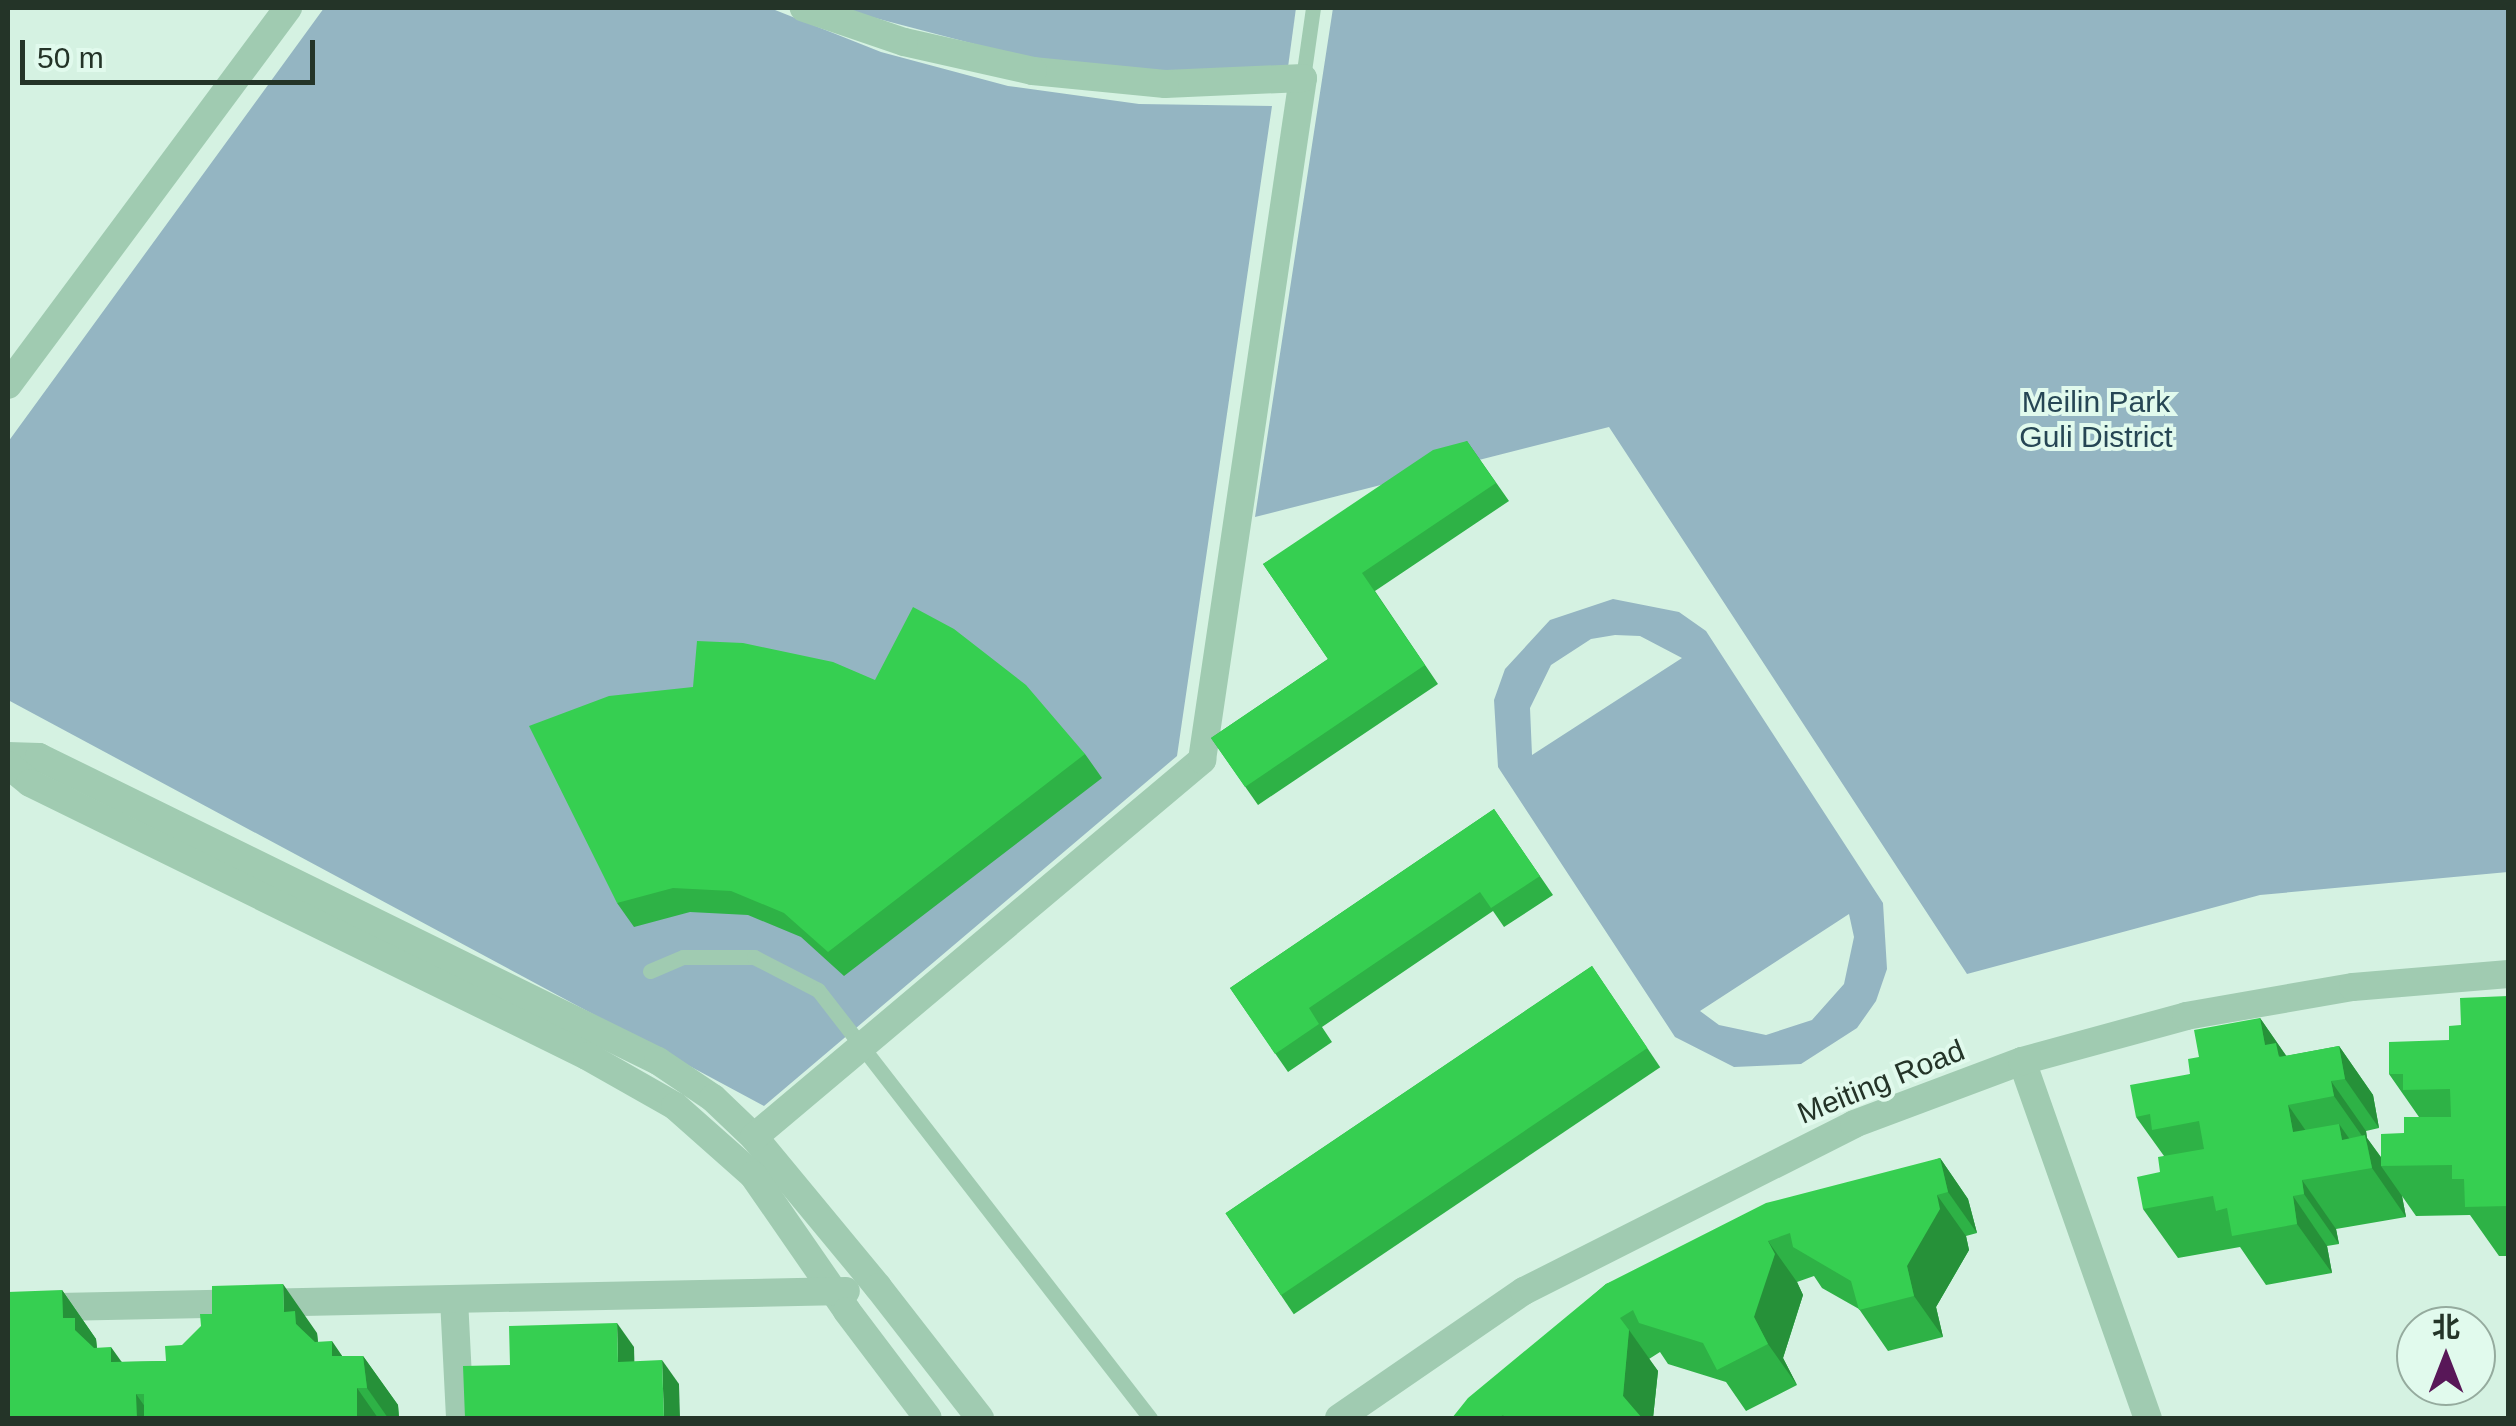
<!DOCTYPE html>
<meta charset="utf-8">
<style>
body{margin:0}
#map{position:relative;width:2516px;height:1426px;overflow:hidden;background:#d5f2e2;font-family:Helvetica,"Noto Sans SC",sans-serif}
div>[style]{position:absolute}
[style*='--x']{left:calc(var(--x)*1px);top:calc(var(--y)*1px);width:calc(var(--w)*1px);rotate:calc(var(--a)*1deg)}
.green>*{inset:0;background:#94b5c2}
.service>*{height:15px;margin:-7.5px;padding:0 7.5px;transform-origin:7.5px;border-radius:7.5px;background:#a0cbb1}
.minor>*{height:28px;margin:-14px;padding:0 14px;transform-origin:14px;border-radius:14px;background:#a0cbb1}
.tertiary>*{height:28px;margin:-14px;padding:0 14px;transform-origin:14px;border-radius:14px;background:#a0cbb1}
.wall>*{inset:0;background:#2eb246;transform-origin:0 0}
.shaded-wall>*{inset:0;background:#269139}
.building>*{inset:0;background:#36cf51;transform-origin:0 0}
span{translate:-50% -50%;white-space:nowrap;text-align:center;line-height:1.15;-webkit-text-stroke:8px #e1faed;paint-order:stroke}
.park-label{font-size:30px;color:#264654}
.street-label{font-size:30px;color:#243428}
.frame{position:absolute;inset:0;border:10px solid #243428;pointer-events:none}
.north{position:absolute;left:2396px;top:1306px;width:100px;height:100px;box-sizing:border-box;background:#e1faed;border:2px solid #95ab9e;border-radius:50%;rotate:0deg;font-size:28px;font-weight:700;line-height:40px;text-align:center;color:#243428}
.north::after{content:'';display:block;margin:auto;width:35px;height:45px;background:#581758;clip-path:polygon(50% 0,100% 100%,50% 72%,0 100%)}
.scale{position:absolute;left:20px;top:40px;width:295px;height:45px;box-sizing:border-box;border:5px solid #243428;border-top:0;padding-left:12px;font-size:30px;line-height:35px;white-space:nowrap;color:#243428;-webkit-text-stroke:8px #e1faed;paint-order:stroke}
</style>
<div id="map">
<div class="green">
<i style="clip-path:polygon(324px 8px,770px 8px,881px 52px,1008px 86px,1139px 104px,1272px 106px,1177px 756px,764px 1106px,8px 700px,8px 442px)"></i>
<i style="clip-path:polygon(837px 8px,1296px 8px,1288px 67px,1156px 71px,1024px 57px)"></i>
<i style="clip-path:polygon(1333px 8px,2508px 8px,2508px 872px,2260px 895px,1967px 974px,1609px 427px,1255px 517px)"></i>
<i style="clip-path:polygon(evenodd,1613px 599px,1679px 612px,1706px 631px,1883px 903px,1887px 969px,1876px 1001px,1857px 1028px,1801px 1064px,1734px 1067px,1675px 1037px,1498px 767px,1494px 700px,1505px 669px,1550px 620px,1613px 599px,1615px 635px,1640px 636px,1682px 658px,1532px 755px,1530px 708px,1551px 665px,1591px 639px,1615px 635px,1613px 599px,1849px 914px,1854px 937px,1844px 984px,1812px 1020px,1766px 1035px,1719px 1025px,1700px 1011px,1849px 914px)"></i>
</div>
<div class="service">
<i style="--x:1303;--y:78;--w:71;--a:-81.9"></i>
<i style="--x:650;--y:971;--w:36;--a:-23"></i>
<i style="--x:683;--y:957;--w:71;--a:0"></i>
<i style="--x:754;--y:957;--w:72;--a:27.3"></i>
<i style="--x:818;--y:990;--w:542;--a:52.2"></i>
</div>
<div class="minor">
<i style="--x:8;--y:385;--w:470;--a:-53.4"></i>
<i style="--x:8;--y:756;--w:31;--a:2"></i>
<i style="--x:39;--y:757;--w:690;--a:26.16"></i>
<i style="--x:658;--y:1061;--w:66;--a:33.9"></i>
<i style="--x:713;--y:1098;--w:57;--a:43.6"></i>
<i style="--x:754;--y:1137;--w:195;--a:50.4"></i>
<i style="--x:8;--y:765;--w:28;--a:39"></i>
<i style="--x:30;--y:783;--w:620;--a:26.11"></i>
<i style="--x:587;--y:1056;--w:101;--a:29.6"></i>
<i style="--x:675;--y:1106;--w:104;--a:41.5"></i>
<i style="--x:753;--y:1175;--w:165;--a:55.3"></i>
<i style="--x:2022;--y:1061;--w:379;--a:70.6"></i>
<i style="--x:754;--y:1137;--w:586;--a:-40.08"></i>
<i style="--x:1202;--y:760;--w:689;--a:-81.58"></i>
<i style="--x:1303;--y:78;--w:138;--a:177.5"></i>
<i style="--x:1165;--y:84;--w:133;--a:-174.4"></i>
<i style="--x:1033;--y:71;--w:132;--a:-167.3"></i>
<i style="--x:904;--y:42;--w:106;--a:-161.2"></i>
<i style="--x:454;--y:1299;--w:119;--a:87.1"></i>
<i style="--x:8;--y:1308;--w:838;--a:-1.16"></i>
<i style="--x:1339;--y:1418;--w:224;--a:-34.5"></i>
<i style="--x:1524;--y:1291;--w:370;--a:-26.8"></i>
<i style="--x:1854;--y:1124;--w:179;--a:-20.6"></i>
<i style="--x:2022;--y:1061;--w:170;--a:-15.3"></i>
<i style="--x:2186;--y:1016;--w:169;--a:-9.9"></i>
<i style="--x:2353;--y:987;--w:156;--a:-4.8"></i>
</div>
<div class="tertiary">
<i style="--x:878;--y:1287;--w:166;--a:52.1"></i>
<i style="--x:847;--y:1311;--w:134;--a:52.9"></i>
</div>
<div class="wall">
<i style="clip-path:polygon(1467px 441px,1509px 501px,1375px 591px,1438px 684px,1258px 805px,1211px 738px,1328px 659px,1263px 564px)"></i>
<i style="clip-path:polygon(875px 680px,1085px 754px,1102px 778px,844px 976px,801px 937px,748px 915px,690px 912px,634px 927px,617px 903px)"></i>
<i style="clip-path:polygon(1494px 809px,1553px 895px,1504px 927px,1493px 911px,1322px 1027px,1332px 1042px,1288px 1072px,1230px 988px)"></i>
<i style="left:1592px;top:966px;width:122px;height:442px;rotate:56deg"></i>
<i style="clip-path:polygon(2508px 996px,2508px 1256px,2499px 1256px,2470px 1215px,2416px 1216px,2402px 1196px,2406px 1217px,2336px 1229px,2339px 1244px,2327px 1246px,2332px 1273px,2266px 1285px,2240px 1247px,2178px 1258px,2143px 1209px,2160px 1172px,2164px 1156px,2136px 1117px,2190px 1074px,2199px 1057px,2260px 1018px,2286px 1056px,2339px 1046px,2373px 1095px,2379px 1128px,2366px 1131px,2367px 1138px,2381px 1157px,2419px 1117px,2389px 1074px,2449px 1040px,2461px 1025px)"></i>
<i style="clip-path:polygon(1940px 1158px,1968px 1199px,1977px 1233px,1966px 1236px,1969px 1250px,1936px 1307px,1943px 1337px,1888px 1351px,1859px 1309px,1822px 1288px,1814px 1276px,1797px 1282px,1803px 1295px,1783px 1358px,1797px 1385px,1746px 1411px,1726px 1382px,1668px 1364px,1660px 1352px,1649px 1359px,1658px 1371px,1653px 1418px,1452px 1418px,1606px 1284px)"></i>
<i style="clip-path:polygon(62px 1290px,96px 1339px,97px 1348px,122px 1362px,166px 1361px,317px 1333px,318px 1342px,342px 1356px,363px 1356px,398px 1405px,399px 1418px,8px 1418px)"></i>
</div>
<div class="shaded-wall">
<i style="clip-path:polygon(2260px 1018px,2294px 1067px,2265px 1045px)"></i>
<i style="clip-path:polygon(2339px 1046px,2373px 1095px,2379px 1128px,2345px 1079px)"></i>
<i style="clip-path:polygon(2331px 1081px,2366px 1131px,2367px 1138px,2387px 1166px,2381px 1166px,2402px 1196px,2406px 1217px,2372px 1168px,2367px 1143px,2334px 1096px)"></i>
<i style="clip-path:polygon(2288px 1105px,2322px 1154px,2293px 1132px)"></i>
<i style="clip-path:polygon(2339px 1124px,2370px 1168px,2342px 1140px)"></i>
<i style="clip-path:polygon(1940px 1158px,1968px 1199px,1977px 1233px,1948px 1192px)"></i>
<i style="clip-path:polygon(2302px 1180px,2336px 1229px,2339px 1244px,2304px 1194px)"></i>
<i style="clip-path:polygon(1937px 1195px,1966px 1236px,1969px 1250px,1936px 1307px,1943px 1337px,1914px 1296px,1907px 1266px)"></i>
<i style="clip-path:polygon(2293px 1196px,2327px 1246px,2332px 1273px,2297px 1224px)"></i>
<i style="clip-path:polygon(1768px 1241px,1797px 1282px,1803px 1295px,1783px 1358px,1797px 1385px,1768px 1344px,1754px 1317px)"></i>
<i style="clip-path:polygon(283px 1284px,317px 1333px,318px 1343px,330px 1360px,284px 1312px)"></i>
<i style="clip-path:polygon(62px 1290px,96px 1339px,97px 1349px,109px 1367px,63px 1318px)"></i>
<i style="clip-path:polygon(617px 1323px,634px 1347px,635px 1386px,618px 1362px)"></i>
<i style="clip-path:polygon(1629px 1330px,1658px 1371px,1653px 1418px,1639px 1418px,1623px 1396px)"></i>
<i style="clip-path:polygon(332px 1341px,364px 1388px,357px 1388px,378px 1418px,357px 1418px,332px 1356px)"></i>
<i style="clip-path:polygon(111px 1347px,146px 1396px,144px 1394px,136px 1394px,153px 1418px,137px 1418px,111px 1362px)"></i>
<i style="clip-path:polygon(363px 1356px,398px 1405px,399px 1418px,388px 1418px,367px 1388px)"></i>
<i style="clip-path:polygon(662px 1360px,679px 1384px,680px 1418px,664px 1418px)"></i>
</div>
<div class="building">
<i style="clip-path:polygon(1467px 441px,1496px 483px,1362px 573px,1425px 665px,1245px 787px,1211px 738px,1328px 659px,1263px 564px,1433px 450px)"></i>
<i style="clip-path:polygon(913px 607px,954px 629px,1026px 685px,1085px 754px,828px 952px,784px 913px,731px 891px,673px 888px,617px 903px,529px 726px,609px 696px,693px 687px,697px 641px,743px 643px,833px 662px,875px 680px)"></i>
<i style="clip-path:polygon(1494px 809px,1540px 876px,1491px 908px,1480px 892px,1309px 1008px,1319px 1024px,1275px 1054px,1230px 988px)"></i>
<i style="left:1592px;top:966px;width:99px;height:442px;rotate:56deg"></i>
<i style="clip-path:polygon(2508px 996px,2508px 1206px,2465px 1207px,2464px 1179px,2452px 1179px,2452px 1165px,2381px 1166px,2381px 1134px,2404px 1133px,2404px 1117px,2451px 1117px,2450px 1089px,2403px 1090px,2403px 1074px,2389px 1074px,2389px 1042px,2449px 1040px,2449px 1026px,2461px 1025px,2460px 998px)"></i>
<i style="clip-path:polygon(2260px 1018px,2265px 1045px,2276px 1043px,2279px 1057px,2339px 1046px,2345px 1079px,2331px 1081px,2334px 1096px,2288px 1105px,2293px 1132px,2339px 1124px,2342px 1140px,2365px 1135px,2372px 1168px,2302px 1180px,2304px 1194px,2293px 1196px,2297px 1224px,2232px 1236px,2227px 1208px,2216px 1211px,2213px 1196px,2143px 1209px,2137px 1177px,2160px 1172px,2158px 1157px,2204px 1149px,2199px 1121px,2152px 1130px,2150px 1114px,2136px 1117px,2130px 1085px,2190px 1074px,2188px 1059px,2199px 1057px,2194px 1030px)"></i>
<i style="clip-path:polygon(1940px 1158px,1948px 1192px,1937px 1195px,1940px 1209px,1907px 1266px,1914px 1296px,1859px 1310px,1851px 1281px,1793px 1247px,1790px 1233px,1768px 1241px,1775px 1254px,1754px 1317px,1768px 1344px,1717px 1370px,1703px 1343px,1639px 1323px,1633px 1310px,1620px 1318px,1629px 1330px,1623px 1396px,1642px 1418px,1505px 1418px,1503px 1415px,1499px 1418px,1452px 1418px,1468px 1398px,1606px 1284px,1766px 1203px)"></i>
<i style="clip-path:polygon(283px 1284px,284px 1312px,295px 1311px,296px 1324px,315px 1342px,332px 1341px,332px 1356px,363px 1356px,367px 1388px,357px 1388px,357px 1418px,144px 1418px,144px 1394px,136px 1394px,137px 1418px,8px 1418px,8px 1292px,62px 1290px,63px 1318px,75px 1318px,75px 1330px,94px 1348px,111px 1347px,111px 1362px,166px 1361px,165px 1346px,182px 1345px,201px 1326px,200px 1314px,212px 1314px,212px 1286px)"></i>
<i style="clip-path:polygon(617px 1323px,618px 1362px,662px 1360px,664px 1418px,465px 1418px,463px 1366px,510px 1365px,509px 1326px)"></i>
</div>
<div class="park-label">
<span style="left:2096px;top:419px">Meilin Park<br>Guli District</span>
</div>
<div class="street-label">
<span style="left:1881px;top:1082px;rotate:-22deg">Meiting Road</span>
</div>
<div class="frame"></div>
<div class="north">北</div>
<div class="scale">50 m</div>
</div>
